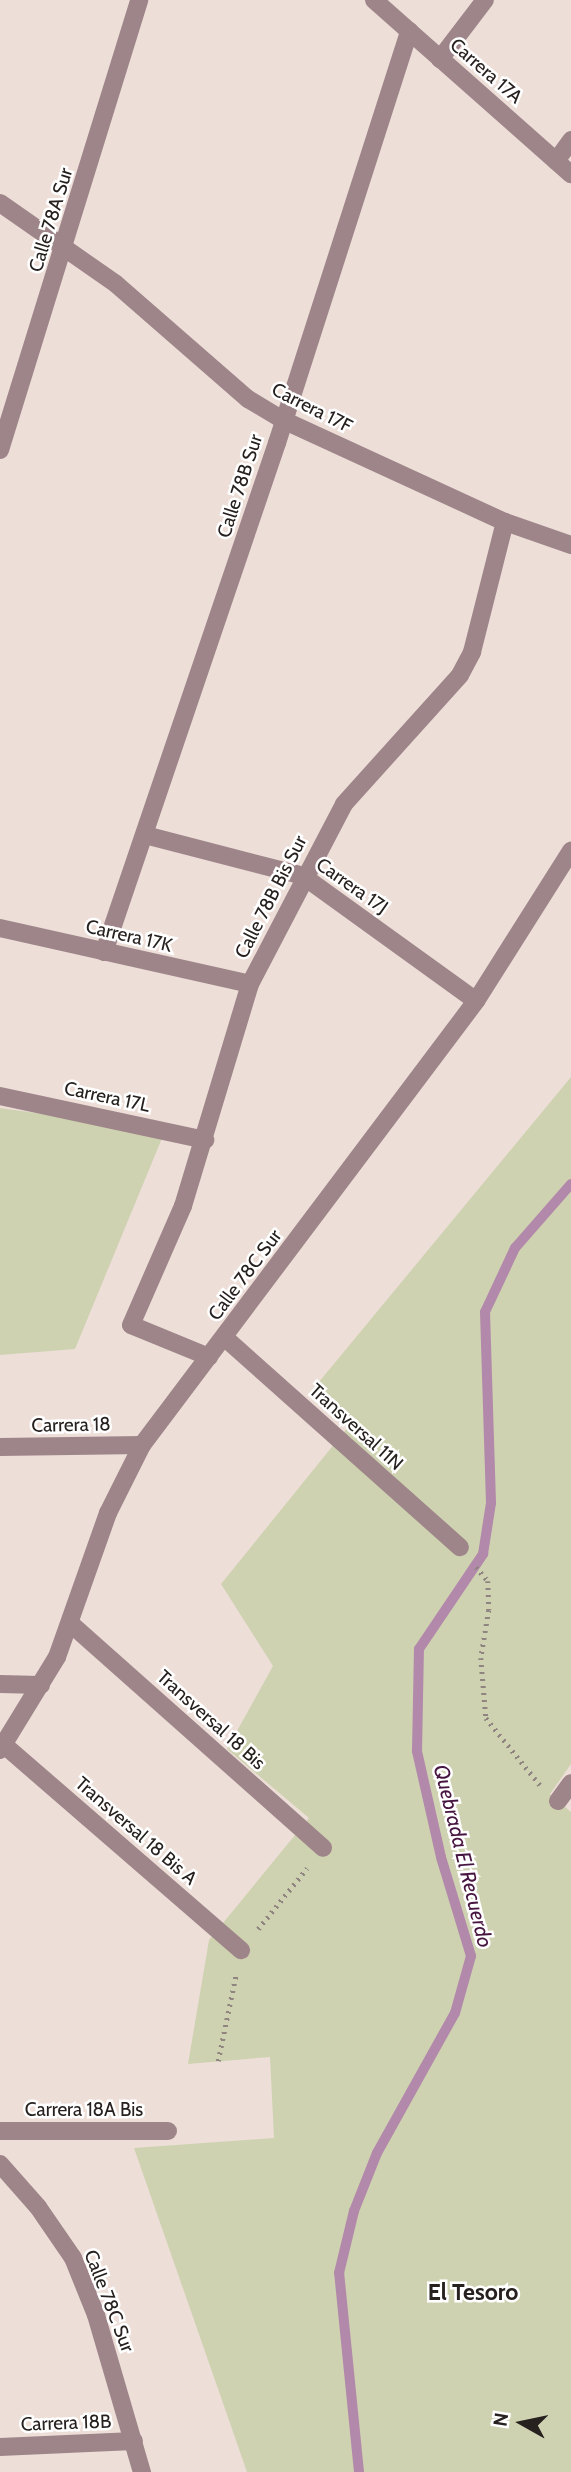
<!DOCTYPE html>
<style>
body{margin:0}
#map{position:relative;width:571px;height:2472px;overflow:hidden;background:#edded8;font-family:Cabin,sans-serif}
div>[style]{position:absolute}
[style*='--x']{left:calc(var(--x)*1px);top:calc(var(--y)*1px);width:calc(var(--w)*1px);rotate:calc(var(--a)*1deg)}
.green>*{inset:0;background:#cfd2b1}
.stream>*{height:10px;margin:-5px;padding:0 5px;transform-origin:5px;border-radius:5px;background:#b289aa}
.path>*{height:4.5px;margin-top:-2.25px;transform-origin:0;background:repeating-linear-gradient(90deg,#8f8480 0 2px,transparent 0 7px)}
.minor>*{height:18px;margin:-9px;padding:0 9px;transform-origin:9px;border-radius:9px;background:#9e8589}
.tertiary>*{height:18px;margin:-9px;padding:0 9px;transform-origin:9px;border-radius:9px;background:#9e8589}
span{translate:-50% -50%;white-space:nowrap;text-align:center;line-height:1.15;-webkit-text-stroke:5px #fff;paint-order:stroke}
.street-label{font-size:19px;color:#26201e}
.water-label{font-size:21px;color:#471541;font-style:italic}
.quarter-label{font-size:23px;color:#26201e;font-weight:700}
.north{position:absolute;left:487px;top:2388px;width:70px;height:70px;-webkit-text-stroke:5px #fff;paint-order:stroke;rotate:279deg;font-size:19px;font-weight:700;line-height:28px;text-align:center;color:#26201e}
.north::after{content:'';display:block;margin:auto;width:24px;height:32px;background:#26201e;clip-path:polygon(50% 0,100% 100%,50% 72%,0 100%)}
</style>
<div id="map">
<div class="green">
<i style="clip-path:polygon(571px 1077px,571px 1764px,550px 1794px,571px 1812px,571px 2472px,247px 2472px,134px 2148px,274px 2138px,270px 2057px,188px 2064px,209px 1940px,309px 1818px,227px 1749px,273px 1666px,221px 1584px,348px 1427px,309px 1394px)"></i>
<i style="clip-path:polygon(0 1108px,165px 1131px,75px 1349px,0 1355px)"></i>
</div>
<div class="stream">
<i style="--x:359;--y:2472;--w:200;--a:-95.7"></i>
<i style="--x:339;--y:2273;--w:64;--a:-76.4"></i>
<i style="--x:354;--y:2211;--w:62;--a:-68.4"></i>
<i style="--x:377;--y:2153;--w:160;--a:-60.9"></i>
<i style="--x:455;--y:2013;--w:59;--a:-74.3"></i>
<i style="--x:471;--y:1956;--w:103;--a:-106.9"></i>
<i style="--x:441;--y:1857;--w:109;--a:-102.8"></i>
<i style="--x:417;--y:1751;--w:102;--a:-88.9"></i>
<i style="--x:419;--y:1649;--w:115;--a:-56"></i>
<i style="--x:483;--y:1554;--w:52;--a:-81.1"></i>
<i style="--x:491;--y:1503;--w:191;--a:-91.8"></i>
<i style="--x:485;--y:1312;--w:71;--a:-64.9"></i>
<i style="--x:515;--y:1248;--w:85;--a:-48.8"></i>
</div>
<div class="path">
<i style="--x:476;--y:1567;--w:18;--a:49"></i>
<i style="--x:488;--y:1581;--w:29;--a:88"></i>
<i style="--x:489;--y:1610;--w:49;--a:99.5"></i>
<i style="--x:481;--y:1658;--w:60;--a:85.2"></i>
<i style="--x:486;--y:1718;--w:86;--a:51.1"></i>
<i style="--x:258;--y:1929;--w:78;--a:-51.2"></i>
<i style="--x:218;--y:2061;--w:89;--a:-78.3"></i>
</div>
<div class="minor">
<i style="--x:440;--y:59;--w:74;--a:-52.7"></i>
<i style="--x:556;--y:161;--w:26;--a:-54"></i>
<i style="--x:0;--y:203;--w:141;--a:34.9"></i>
<i style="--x:116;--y:284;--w:175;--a:41.1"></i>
<i style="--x:248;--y:399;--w:41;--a:31"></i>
<i style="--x:283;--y:420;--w:244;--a:24.7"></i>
<i style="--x:505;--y:522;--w:70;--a:19.2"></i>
<i style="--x:0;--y:450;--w:471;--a:-72.8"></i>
<i style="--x:145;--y:835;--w:163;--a:14.5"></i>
<i style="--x:303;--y:876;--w:213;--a:35.8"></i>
<i style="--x:0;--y:928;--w:256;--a:12.6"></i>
<i style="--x:104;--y:952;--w:538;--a:-71.23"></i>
<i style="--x:277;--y:443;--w:433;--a:-72.2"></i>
<i style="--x:0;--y:1096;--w:210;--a:12.1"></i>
<i style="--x:224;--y:1337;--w:316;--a:41.7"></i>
<i style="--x:209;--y:1357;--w:84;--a:-157.7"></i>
<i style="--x:131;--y:1325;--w:130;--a:-66.4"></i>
<i style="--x:183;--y:1206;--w:232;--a:-73.2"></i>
<i style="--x:250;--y:984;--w:203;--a:-62.4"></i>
<i style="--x:344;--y:804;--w:173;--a:-48"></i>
<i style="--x:460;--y:675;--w:26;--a:-62"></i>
<i style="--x:472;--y:652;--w:134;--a:-75.8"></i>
<i style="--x:71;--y:1624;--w:337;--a:41.6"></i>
<i style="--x:0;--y:1684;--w:41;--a:1.4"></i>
<i style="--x:3;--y:1744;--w:315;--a:40.9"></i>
<i style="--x:558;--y:1801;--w:22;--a:-54"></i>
<i style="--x:0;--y:2131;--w:168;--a:0"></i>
<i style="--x:0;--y:2447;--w:134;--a:-2.6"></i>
</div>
<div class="tertiary">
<i style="--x:374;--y:0;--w:263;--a:41.5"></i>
<i style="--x:0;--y:1447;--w:142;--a:-0.8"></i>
<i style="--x:0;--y:1750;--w:109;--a:-58.5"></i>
<i style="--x:57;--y:1657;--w:153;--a:-70.5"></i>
<i style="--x:108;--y:1513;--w:76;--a:-63.4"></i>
<i style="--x:142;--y:1445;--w:556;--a:-53.05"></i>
<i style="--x:476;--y:1001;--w:178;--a:-57.7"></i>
<i style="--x:0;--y:2164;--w:57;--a:48.5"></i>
<i style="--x:38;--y:2207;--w:62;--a:55.5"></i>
<i style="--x:73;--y:2258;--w:61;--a:68"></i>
<i style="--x:96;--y:2315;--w:164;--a:73.7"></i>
</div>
<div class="street-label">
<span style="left:486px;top:71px;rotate:41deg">Carrera 17A</span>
<span style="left:51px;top:220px;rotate:-73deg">Calle 78A Sur</span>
<span style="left:312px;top:408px;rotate:27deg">Carrera 17F</span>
<span style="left:240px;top:486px;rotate:-72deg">Calle 78B Sur</span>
<span style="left:352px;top:886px;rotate:35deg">Carrera 17J</span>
<span style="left:271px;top:897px;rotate:-63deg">Calle 78B Bis Sur</span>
<span style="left:129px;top:936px;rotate:13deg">Carrera 17K</span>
<span style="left:107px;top:1097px;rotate:12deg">Carrera 17L</span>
<span style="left:245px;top:1275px;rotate:-53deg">Calle 78C Sur</span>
<span style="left:71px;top:1425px;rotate:-1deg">Carrera 18</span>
<span style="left:356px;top:1427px;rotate:42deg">Transversal 11N</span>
<span style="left:211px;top:1720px;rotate:42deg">Transversal 18 Bis</span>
<span style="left:136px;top:1831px;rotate:41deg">Transversal 18 Bis A</span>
<span style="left:84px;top:2110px">Carrera 18A Bis</span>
<span style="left:109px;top:2301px;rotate:69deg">Calle 78C Sur</span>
<span style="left:66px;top:2423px;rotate:-2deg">Carrera 18B</span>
</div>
<div class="water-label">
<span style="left:463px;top:1856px;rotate:76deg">Quebrada El Recuerdo</span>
</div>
<div class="quarter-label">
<span style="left:473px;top:2292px">El Tesoro</span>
</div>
<div class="north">N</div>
</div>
